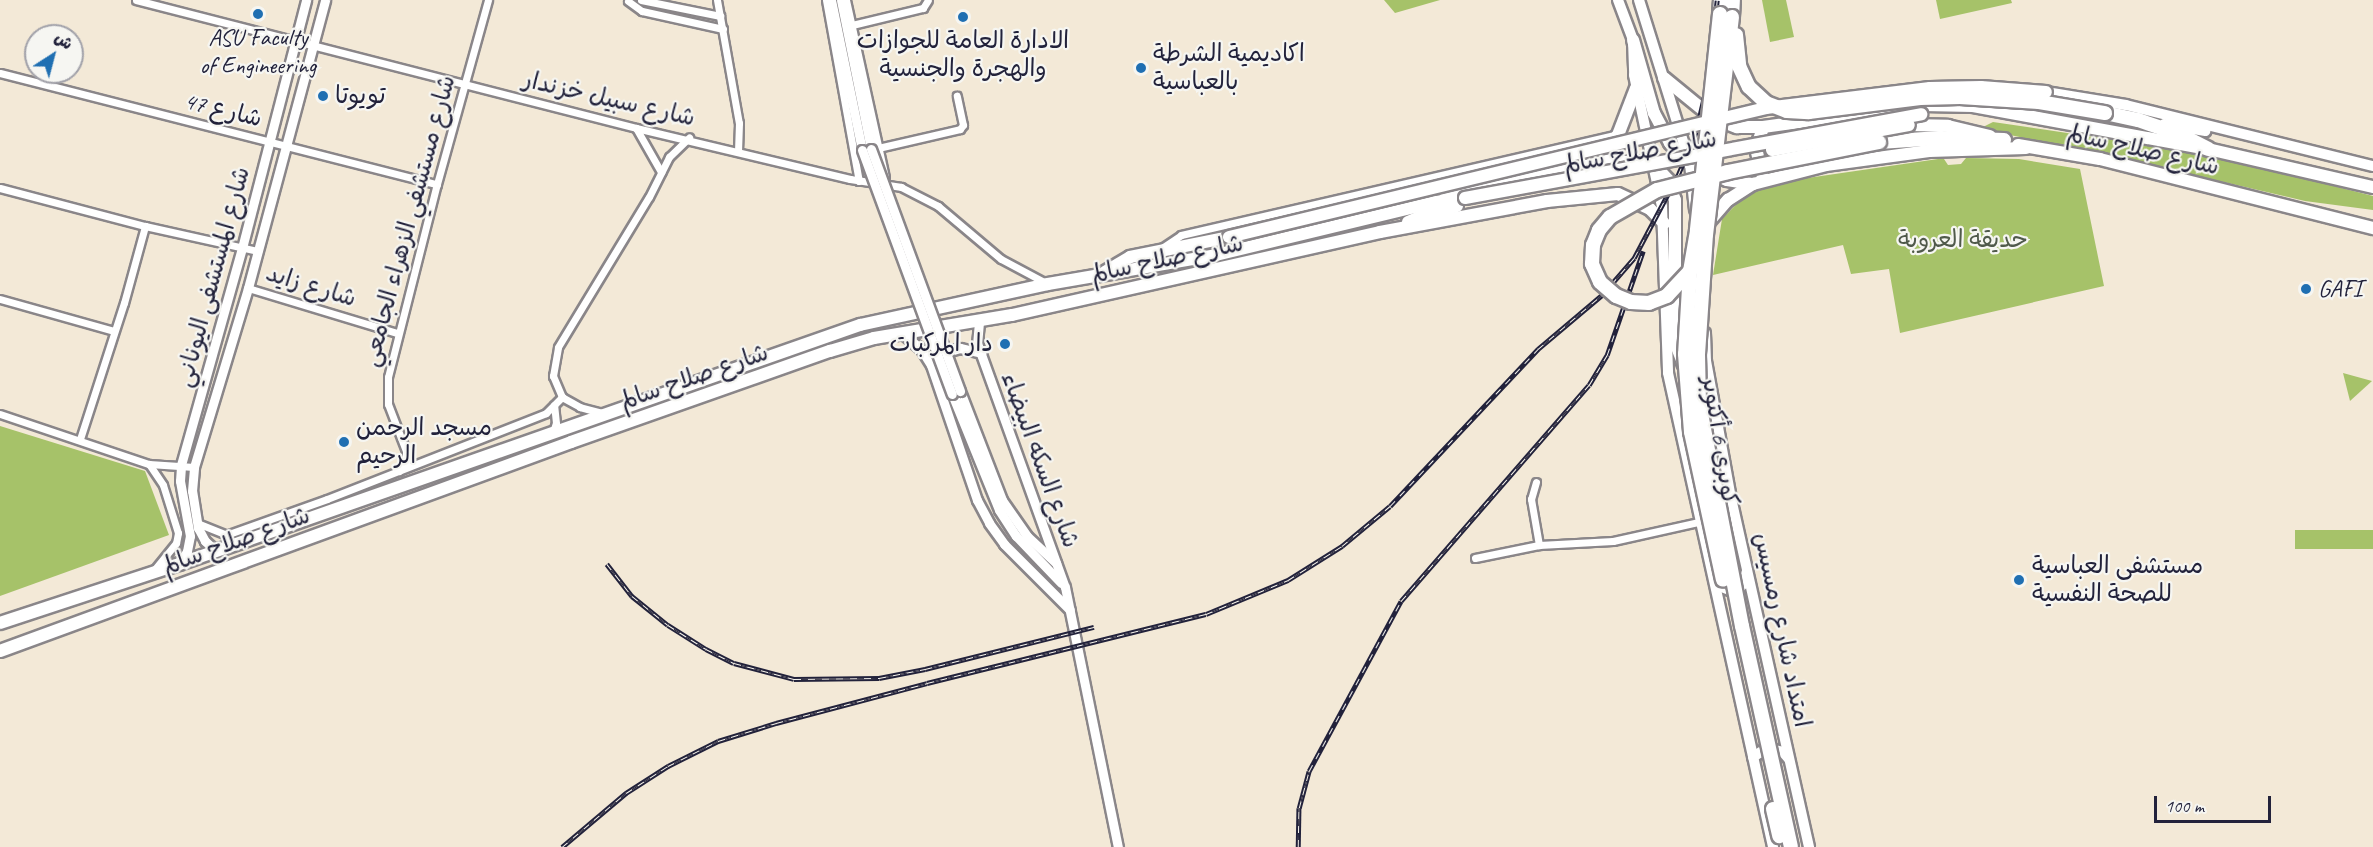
<!DOCTYPE html>
<meta charset="utf-8">
<style>
body{margin:0}
#map{position:relative;width:2373px;height:847px;overflow:hidden;background:#f3e9d7;font-family:Caveat,"Playpen Sans Arabic",sans-serif}
div>[style]{position:absolute}
[style*='--x']{left:calc(var(--x)*1px);top:calc(var(--y)*1px);width:calc(var(--w)*1px);rotate:calc(var(--a)*1deg)}
.green>*{inset:0;background:#a6c269;transform-origin:0 0}
.roads{filter:drop-shadow(2px 0 #8a8689) drop-shadow(-2px 0 #8a8689) drop-shadow(0 2px #8a8689) drop-shadow(0 -2px #8a8689)}
.minor>*{height:7px;margin:-3.5px;padding:0 3.5px;transform-origin:3.5px;border-radius:3.5px;background:#fff}
.tertiary>*{height:9px;margin:-4.5px;padding:0 4.5px;transform-origin:4.5px;border-radius:4.5px;background:#fff}
.secondary>*{height:10px;margin:-5px;padding:0 5px;transform-origin:5px;border-radius:5px;background:#fff}
.primary>*{height:10px;margin:-5px;padding:0 5px;transform-origin:5px;border-radius:5px;background:#fff}
.trunk>*{height:12px;margin:-6px;padding:0 6px;transform-origin:6px;border-radius:6px;background:#fff}
.motorway>*{height:14px;margin:-7px;padding:0 7px;transform-origin:7px;border-radius:7px;background:#fff}
.rail>*{height:4.5px;margin-top:-2.25px;transform-origin:0;background:repeating-linear-gradient(90deg,#f6f6f2 0 7px,#22223b 0 14px);box-sizing:border-box;border-block:2px solid #22223b}
.bridges{filter:drop-shadow(2px 0 #8a8689) drop-shadow(-2px 0 #8a8689) drop-shadow(0 2px #8a8689) drop-shadow(0 -2px #8a8689)}
.tertiary-bridge>*{height:9px;margin:-4.5px;padding:0 4.5px;transform-origin:4.5px;border-radius:4.5px;background:#fff}
.trunk-bridge>*{height:12px;margin:-6px;padding:0 6px;transform-origin:6px;border-radius:6px;background:#fff}
.motorway-bridge>*{height:14px;margin:-7px;padding:0 7px;transform-origin:7px;border-radius:7px;background:#fff}
.dots>*{width:16px;height:16px;translate:-50% -50%;box-sizing:border-box;border:3px solid #f6f6f2;border-radius:50%}
span{translate:-50% -50%;white-space:nowrap;text-align:center;line-height:1.15;-webkit-text-stroke:4.5px #f6f6f2;paint-order:stroke}
.poi-label{font-size:24px;color:#22223b}
.left{translate:0 -50%;text-align:left}
.right{translate:-100% -50%;text-align:right}
.street-label{font-size:24px;color:#22223b}
.park-label{font-size:24px;color:#505a4b}
.north{position:absolute;left:24px;top:24px;width:60px;height:60px;box-sizing:border-box;background:#f6f6f2;border:2px solid #a1a1a9;border-radius:50%;rotate:36deg;font-size:16px;font-weight:700;line-height:24px;text-align:center;color:#22223b}
.north::after{content:'';display:block;margin:auto;width:21px;height:27px;background:#1f6fb2;clip-path:polygon(50% 0,100% 100%,50% 72%,0 100%)}
.scale{position:absolute;left:2154px;top:796px;width:117px;height:27px;box-sizing:border-box;border:3px solid #22223b;border-top:0;padding-left:8px;font-size:18px;line-height:21px;white-space:nowrap;color:#22223b;-webkit-text-stroke:4px #f6f6f2;paint-order:stroke}
</style>
<div id="map">
<div class="green">
<i style="clip-path:polygon(1384px 0,1440px 0,1395px 13px)"></i>
<i style="clip-path:polygon(1762px 0,1786px 0,1794px 37px,1770px 42px)"></i>
<i style="clip-path:polygon(1936px 0,2011px 0,2012px 3px,1940px 19px)"></i>
<i style="clip-path:polygon(1993px 122px,2202px 153px,2373px 196px,2373px 210px,2305px 201px,2121px 158px,1986px 130px,1985px 126px)"></i>
<i style="clip-path:polygon(1966px 158px,2019px 159px,2080px 169px,2104px 286px,1900px 333px,1889px 269px,1851px 274px,1843px 245px,1713px 275px,1722px 219px,1751px 189px,1780px 182px,1938px 159px,1944px 159px,1948px 165px,1961px 164px)"></i>
<i style="clip-path:polygon(2343px 373px,2372px 381px,2350px 401px)"></i>
<i style="clip-path:polygon(0 426px,145px 471px,169px 535px,0 596px)"></i>
<i style="left:2373px;top:530px;width:19px;height:78px;rotate:90deg"></i>
</div>
<div class="roads">
<div class="minor">
<i style="--x:136;--y:0;--w:516;--a:14.36"></i>
<i style="--x:636;--y:128;--w:220;--a:13.4"></i>
<i style="--x:850;--y:179;--w:52;--a:8.9"></i>
<i style="--x:901;--y:187;--w:42;--a:27.2"></i>
<i style="--x:938;--y:206;--w:82;--a:40.1"></i>
<i style="--x:1001;--y:259;--w:51;--a:28.1"></i>
<i style="--x:641;--y:0;--w:81;--a:11.4"></i>
<i style="--x:717;--y:0;--w:125;--a:79.9"></i>
<i style="--x:739;--y:123;--w:28;--a:92"></i>
<i style="--x:826;--y:0;--w:184;--a:79.7"></i>
<i style="--x:846;--y:0;--w:181;--a:77.6"></i>
<i style="--x:628;--y:1;--w:17;--a:36"></i>
<i style="--x:642;--y:11;--w:83;--a:12.5"></i>
<i style="--x:852;--y:25;--w:73;--a:-13.5"></i>
<i style="--x:923;--y:8;--w:9;--a:-58"></i>
<i style="--x:0;--y:73;--w:451;--a:14.3"></i>
<i style="--x:636;--y:128;--w:51;--a:60.4"></i>
<i style="--x:878;--y:148;--w:84;--a:-13"></i>
<i style="--x:960;--y:129;--w:5;--a:-53"></i>
<i style="--x:963;--y:125;--w:30;--a:-102"></i>
<i style="--x:0;--y:188;--w:150;--a:14.7"></i>
<i style="--x:145;--y:226;--w:116;--a:12.5"></i>
<i style="--x:1162;--y:248;--w:23;--a:-34"></i>
<i style="--x:1181;--y:235;--w:445;--a:-13"></i>
<i style="--x:248;--y:288;--w:156;--a:16.8"></i>
<i style="--x:0;--y:299;--w:118;--a:15.7"></i>
<i style="--x:602;--y:413;--w:23;--a:-165"></i>
<i style="--x:580;--y:407;--w:21;--a:-151"></i>
<i style="--x:562;--y:397;--w:23;--a:-113"></i>
<i style="--x:553;--y:376;--w:29;--a:-80"></i>
<i style="--x:558;--y:347;--w:175;--a:-58.8"></i>
<i style="--x:649;--y:197;--w:45;--a:-63.4"></i>
<i style="--x:669;--y:157;--w:28;--a:-44"></i>
<i style="--x:0;--y:414;--w:157;--a:18.6"></i>
<i style="--x:149;--y:464;--w:45;--a:3.8"></i>
<i style="--x:553;--y:432;--w:9;--a:-72"></i>
<i style="--x:556;--y:423;--w:18;--a:-96"></i>
<i style="--x:80;--y:439;--w:143;--a:-72.1"></i>
<i style="--x:124;--y:303;--w:80;--a:-74.7"></i>
<i style="--x:149;--y:464;--w:25;--a:56"></i>
<i style="--x:163;--y:485;--w:50;--a:72.6"></i>
<i style="--x:178;--y:533;--w:10;--a:101"></i>
<i style="--x:176;--y:543;--w:36;--a:129"></i>
<i style="--x:399;--y:471;--w:11;--a:-52"></i>
<i style="--x:406;--y:462;--w:11;--a:-90"></i>
<i style="--x:406;--y:451;--w:50;--a:-111"></i>
<i style="--x:388;--y:404;--w:27;--a:-90"></i>
<i style="--x:388;--y:377;--w:199;--a:-75.8"></i>
<i style="--x:437;--y:184;--w:191;--a:-74.5"></i>
<i style="--x:1536;--y:482;--w:18;--a:106"></i>
<i style="--x:1531;--y:499;--w:47;--a:80.1"></i>
<i style="--x:1539;--y:545;--w:74;--a:-3.1"></i>
<i style="--x:1613;--y:541;--w:88;--a:-12.5"></i>
<i style="--x:197;--y:523;--w:31;--a:22"></i>
<i style="--x:226;--y:535;--w:107;--a:-19.6"></i>
<i style="--x:327;--y:499;--w:235;--a:-21.4"></i>
<i style="--x:546;--y:413;--w:23;--a:-45"></i>
<i style="--x:1475;--y:558;--w:65;--a:-11.5"></i>
</div>
<div class="tertiary">
<i style="--x:831;--y:0;--w:153;--a:78.3"></i>
<i style="--x:841;--y:0;--w:152;--a:78.6"></i>
<i style="--x:979;--y:322;--w:21;--a:95"></i>
<i style="--x:977;--y:343;--w:259;--a:70.2"></i>
<i style="--x:1065;--y:587;--w:265;--a:78.5"></i>
<i style="--x:903;--y:334;--w:23;--a:40"></i>
<i style="--x:921;--y:349;--w:19;--a:58"></i>
<i style="--x:931;--y:365;--w:143;--a:71.2"></i>
<i style="--x:977;--y:500;--w:26;--a:62"></i>
<i style="--x:989;--y:523;--w:26;--a:54"></i>
<i style="--x:1004;--y:544;--w:93;--a:45"></i>
<i style="--x:940;--y:354;--w:21;--a:-17"></i>
<i style="--x:960;--y:348;--w:22;--a:13"></i>
<i style="--x:960;--y:391;--w:117;--a:68.9"></i>
<i style="--x:1002;--y:500;--w:44;--a:55.2"></i>
<i style="--x:1027;--y:536;--w:40;--a:43"></i>
<i style="--x:952;--y:394;--w:125;--a:67.9"></i>
<i style="--x:999;--y:510;--w:31;--a:57"></i>
<i style="--x:1016;--y:536;--w:65;--a:46.2"></i>
<i style="--x:216;--y:551;--w:15;--a:-138"></i>
<i style="--x:205;--y:541;--w:15;--a:-118"></i>
<i style="--x:198;--y:528;--w:37;--a:-99"></i>
<i style="--x:192;--y:491;--w:24;--a:-85"></i>
<i style="--x:194;--y:467;--w:187;--a:-73.2"></i>
<i style="--x:248;--y:288;--w:298;--a:-75"></i>
<i style="--x:179;--y:564;--w:15;--a:-58"></i>
<i style="--x:187;--y:551;--w:15;--a:-79"></i>
<i style="--x:190;--y:536;--w:56;--a:-100.3"></i>
<i style="--x:180;--y:481;--w:16;--a:-86"></i>
<i style="--x:181;--y:465;--w:225;--a:-74.3"></i>
<i style="--x:242;--y:248;--w:256;--a:-75.5"></i>
</div>
<div class="secondary">
<i style="--x:2046;--y:92;--w:81;--a:9.2"></i>
<i style="--x:2126;--y:105;--w:254;--a:13.9"></i>
<i style="--x:2164;--y:124;--w:42;--a:9.7"></i>
</div>
<div class="primary">
<i style="--x:1618;--y:0;--w:43;--a:69.4"></i>
<i style="--x:1633;--y:40;--w:35;--a:88"></i>
<i style="--x:1634;--y:75;--w:135;--a:78"></i>
<i style="--x:1662;--y:207;--w:166;--a:87.9"></i>
<i style="--x:1668;--y:373;--w:485;--a:77.5"></i>
<i style="--x:1639;--y:0;--w:172;--a:72.7"></i>
<i style="--x:1690;--y:164;--w:46;--a:83.8"></i>
<i style="--x:1705;--y:333;--w:28;--a:88"></i>
<i style="--x:1706;--y:361;--w:139;--a:79.7"></i>
<i style="--x:1731;--y:498;--w:358;--a:77.4"></i>
<i style="--x:1714;--y:577;--w:13;--a:51"></i>
<i style="--x:1722;--y:587;--w:11;--a:22"></i>
<i style="--x:1732;--y:591;--w:6;--a:-9"></i>
<i style="--x:1738;--y:590;--w:8;--a:-50"></i>
<i style="--x:1743;--y:584;--w:14;--a:-73"></i>
<i style="--x:1753;--y:757;--w:17;--a:-33"></i>
<i style="--x:1767;--y:748;--w:16;--a:14"></i>
<i style="--x:1783;--y:752;--w:8;--a:50"></i>
</div>
<div class="trunk">
<i style="--x:1633;--y:40;--w:76;--a:74"></i>
<i style="--x:1654;--y:113;--w:34;--a:62"></i>
<i style="--x:1670;--y:143;--w:29;--a:46"></i>
<i style="--x:1690;--y:164;--w:40;--a:23.4"></i>
<i style="--x:1727;--y:180;--w:26;--a:9"></i>
<i style="--x:1753;--y:184;--w:75;--a:-14.6"></i>
<i style="--x:1826;--y:165;--w:104;--a:-7.7"></i>
<i style="--x:1929;--y:151;--w:97;--a:-1.8"></i>
<i style="--x:1664;--y:78;--w:63;--a:39.2"></i>
<i style="--x:1713;--y:118;--w:26;--a:21"></i>
<i style="--x:1737;--y:127;--w:26;--a:0"></i>
<i style="--x:1763;--y:127;--w:162;--a:-7.8"></i>
<i style="--x:1923;--y:105;--w:50;--a:1.1"></i>
<i style="--x:1973;--y:106;--w:239;--a:10.4"></i>
<i style="--x:2208;--y:149;--w:169;--a:13"></i>
<i style="--x:1909;--y:125;--w:39;--a:1"></i>
<i style="--x:1948;--y:126;--w:43;--a:13.4"></i>
<i style="--x:2018;--y:145;--w:83;--a:9.7"></i>
<i style="--x:2100;--y:159;--w:282;--a:14.2"></i>
<i style="--x:1592;--y:162;--w:54;--a:0"></i>
<i style="--x:1646;--y:162;--w:13;--a:29"></i>
<i style="--x:1657;--y:168;--w:16;--a:47"></i>
<i style="--x:1668;--y:180;--w:21;--a:71"></i>
<i style="--x:1675;--y:200;--w:121;--a:90"></i>
<i style="--x:1675;--y:321;--w:26;--a:86"></i>
<i style="--x:1677;--y:347;--w:19;--a:69"></i>
<i style="--x:1762;--y:174;--w:26;--a:-103"></i>
<i style="--x:1756;--y:149;--w:23;--a:-72"></i>
<i style="--x:1446;--y:196;--w:17;--a:-21"></i>
<i style="--x:1462;--y:190;--w:133;--a:-12.2"></i>
<i style="--x:1592;--y:162;--w:14;--a:-36"></i>
<i style="--x:1603;--y:154;--w:24;--a:-52"></i>
<i style="--x:1618;--y:135;--w:50;--a:-69"></i>
<i style="--x:1408;--y:222;--w:21;--a:-23"></i>
<i style="--x:1427;--y:214;--w:31;--a:-15"></i>
<i style="--x:1705;--y:226;--w:35;--a:-49"></i>
<i style="--x:1728;--y:200;--w:30;--a:-33"></i>
<i style="--x:1105;--y:272;--w:29;--a:-31"></i>
<i style="--x:1130;--y:257;--w:101;--a:-11.4"></i>
<i style="--x:1699;--y:394;--w:35;--a:59"></i>
<i style="--x:0;--y:623;--w:188;--a:-18.2"></i>
<i style="--x:179;--y:564;--w:722;--a:-19.34"></i>
<i style="--x:860;--y:325;--w:192;--a:-12.3"></i>
<i style="--x:1048;--y:284;--w:170;--a:-9.8"></i>
<i style="--x:1216;--y:255;--w:225;--a:-13.6"></i>
<i style="--x:1435;--y:202;--w:30;--a:-8"></i>
<i style="--x:0;--y:651;--w:608;--a:-20.1"></i>
<i style="--x:571;--y:442;--w:275;--a:-19.4"></i>
<i style="--x:830;--y:351;--w:46;--a:-16.5"></i>
<i style="--x:874;--y:338;--w:140;--a:-9.5"></i>
<i style="--x:1012;--y:315;--w:377;--a:-12.7"></i>
<i style="--x:1380;--y:232;--w:170;--a:-10.5"></i>
<i style="--x:1547;--y:201;--w:71;--a:-5.6"></i>
<i style="--x:1618;--y:194;--w:35;--a:25"></i>
<i style="--x:1650;--y:209;--w:20;--a:45"></i>
</div>
<div class="motorway">
<i style="--x:1720;--y:14;--w:14;--a:-86"></i>
<i style="--x:1732;--y:17;--w:17;--a:-87"></i>
<i style="--x:2105;--y:113;--w:34;--a:12"></i>
<i style="--x:2138;--y:120;--w:43;--a:18.9"></i>
<i style="--x:2179;--y:134;--w:33;--a:27"></i>
<i style="--x:1879;--y:142;--w:61;--a:-3.8"></i>
<i style="--x:1940;--y:138;--w:64;--a:1.8"></i>
</div>
</div>
<div class="rail">
<i style="--x:607;--y:564;--w:41;--a:52"></i>
<i style="--x:632;--y:596;--w:46;--a:38.9"></i>
<i style="--x:668;--y:625;--w:45;--a:32.3"></i>
<i style="--x:706;--y:649;--w:31;--a:27"></i>
<i style="--x:734;--y:663;--w:62;--a:14.9"></i>
<i style="--x:794;--y:679;--w:85;--a:-0.7"></i>
<i style="--x:879;--y:678;--w:47;--a:-11.1"></i>
<i style="--x:925;--y:669;--w:174;--a:-14"></i>
<i style="--x:562;--y:847;--w:84;--a:-40.2"></i>
<i style="--x:626;--y:793;--w:50;--a:-32.7"></i>
<i style="--x:668;--y:766;--w:56;--a:-26.6"></i>
<i style="--x:718;--y:741;--w:61;--a:-17.2"></i>
<i style="--x:776;--y:723;--w:156;--a:-14.8"></i>
<i style="--x:927;--y:683;--w:287;--a:-13.9"></i>
<i style="--x:1206;--y:614;--w:89;--a:-22.5"></i>
<i style="--x:1288;--y:580;--w:64;--a:-32.2"></i>
<i style="--x:1342;--y:546;--w:62;--a:-39.8"></i>
<i style="--x:1390;--y:506;--w:216;--a:-46.7"></i>
<i style="--x:1538;--y:349;--w:84;--a:-40.2"></i>
<i style="--x:1602;--y:295;--w:49;--a:-49.1"></i>
<i style="--x:1634;--y:258;--w:94;--a:-62.1"></i>
<i style="--x:1678;--y:175;--w:47;--a:-67.3"></i>
<i style="--x:1696;--y:132;--w:57;--a:-76.9"></i>
<i style="--x:1709;--y:76;--w:76;--a:-84"></i>
<i style="--x:1298;--y:847;--w:39;--a:-89"></i>
<i style="--x:1299;--y:808;--w:38;--a:-75"></i>
<i style="--x:1309;--y:771;--w:193;--a:-61.6"></i>
<i style="--x:1401;--y:601;--w:286;--a:-49"></i>
<i style="--x:1589;--y:385;--w:35;--a:-59"></i>
<i style="--x:1607;--y:355;--w:110;--a:-70.9"></i>
</div>
<div class="bridges">
<div class="tertiary-bridge">
<i style="--x:871;--y:149;--w:258;--a:69.8"></i>
<i style="--x:862;--y:150;--w:260;--a:69.8"></i>
</div>
<div class="trunk-bridge">
<i style="--x:1772;--y:150;--w:139;--a:-10.3"></i>
<i style="--x:1465;--y:198;--w:464;--a:-10.4"></i>
<i style="--x:1229;--y:237;--w:552;--a:-13.51"></i>
<i style="--x:1766;--y:108;--w:165;--a:-7"></i>
<i style="--x:1930;--y:88;--w:51;--a:-1.1"></i>
<i style="--x:1981;--y:87;--w:65;--a:4.4"></i>
</div>
<div class="motorway-bridge">
<i style="--x:1720;--y:14;--w:218;--a:96.1"></i>
<i style="--x:1697;--y:231;--w:41;--a:99.9"></i>
<i style="--x:1690;--y:271;--w:83;--a:93.4"></i>
<i style="--x:1685;--y:354;--w:78;--a:85.6"></i>
<i style="--x:1691;--y:432;--w:151;--a:77.8"></i>
<i style="--x:1732;--y:17;--w:219;--a:96.8"></i>
<i style="--x:1706;--y:234;--w:121;--a:93.8"></i>
<i style="--x:1698;--y:355;--w:48;--a:88.8"></i>
<i style="--x:1699;--y:403;--w:227;--a:79.1"></i>
<i style="--x:1742;--y:626;--w:226;--a:77.5"></i>
<i style="--x:1736;--y:35;--w:31;--a:84"></i>
<i style="--x:1739;--y:66;--w:23;--a:65"></i>
<i style="--x:1749;--y:87;--w:23;--a:43"></i>
<i style="--x:1766;--y:103;--w:22;--a:21"></i>
<i style="--x:1787;--y:111;--w:22;--a:3"></i>
<i style="--x:1809;--y:112;--w:112;--a:-7.2"></i>
<i style="--x:1920;--y:98;--w:40;--a:-1.4"></i>
<i style="--x:1960;--y:97;--w:79;--a:3.6"></i>
<i style="--x:2039;--y:102;--w:67;--a:9.5"></i>
<i style="--x:1690;--y:271;--w:34;--a:133"></i>
<i style="--x:1667;--y:296;--w:19;--a:159"></i>
<i style="--x:1649;--y:303;--w:18;--a:-177"></i>
<i style="--x:1631;--y:302;--w:16;--a:-158"></i>
<i style="--x:1616;--y:296;--w:21;--a:-139"></i>
<i style="--x:1600;--y:282;--w:20;--a:-114"></i>
<i style="--x:1592;--y:264;--w:19;--a:-87"></i>
<i style="--x:1593;--y:245;--w:16;--a:-68"></i>
<i style="--x:1599;--y:230;--w:17;--a:-50"></i>
<i style="--x:1610;--y:217;--w:54;--a:-29.9"></i>
<i style="--x:1657;--y:190;--w:73;--a:-14.2"></i>
<i style="--x:1728;--y:172;--w:154;--a:-11.2"></i>
<i style="--x:1773;--y:809;--w:28;--a:77"></i>
</div>
</div>
<div class="dots">
<i style="left:258px;top:14px;background:#1f6fb2"></i>
<i style="left:963px;top:17px;background:#1f6fb2"></i>
<i style="left:1141px;top:68px;background:#1f6fb2"></i>
<i style="left:323px;top:96px;background:#1f6fb2"></i>
<i style="left:2306px;top:289px;background:#1f6fb2"></i>
<i style="left:1005px;top:344px;background:#1f6fb2"></i>
<i style="left:344px;top:442px;background:#1f6fb2"></i>
<i style="left:2019px;top:580px;background:#1f6fb2"></i>
</div>
<div class="poi-label">
<span style="left:258px;top:52px">ASU Faculty<br>of Engineering</span>
<span style="left:963px;top:55px">الادارة العامة للجوازات<br>والهجرة والجنسية</span>
<span class="left" style="left:1153px;top:68px">اكاديمية الشرطة<br>بالعباسية</span>
<span class="left" style="left:335px;top:96px">تويوتا</span>
<span class="left" style="left:2318px;top:289px">GAFI</span>
<span class="right" style="left:993px;top:344px">دار المركبات</span>
<span class="left" style="left:356px;top:442px">مسجد الرحمن<br>الرحيم</span>
<span class="left" style="left:2032px;top:580px">مستشفى العباسية<br>للصحة النفسية</span>
</div>
<div class="street-label">
<span style="left:609px;top:99px;rotate:13deg">شارع سبيل خزندار</span>
<span style="left:223px;top:110px;rotate:14deg">شارع 47</span>
<span style="left:2143px;top:150px;rotate:13deg">شارع صلاح سالم</span>
<span style="left:1640px;top:152px;rotate:-10deg">شارع صلاح سالم</span>
<span style="left:409px;top:221px;rotate:-75deg">شارع مستشفي الزهراء الجامعي</span>
<span style="left:1167px;top:259px;rotate:-12deg">شارع صلاح سالم</span>
<span style="left:213px;top:277px;rotate:-75deg">شارع المستشفى اليوناني</span>
<span style="left:311px;top:286px;rotate:17deg">شارع زايد</span>
<span style="left:694px;top:377px;rotate:-19deg">شارع صلاح سالم</span>
<span style="left:1720px;top:441px;rotate:81deg">كوبرى 6 أكتوبر</span>
<span style="left:1040px;top:460px;rotate:70deg">شارع السكه البيضاء</span>
<span style="left:236px;top:541px;rotate:-20deg">شارع صلاح سالم</span>
<span style="left:1782px;top:630px;rotate:78deg">امتداد شارع رمسيس</span>
</div>
<div class="park-label">
<span style="left:1963px;top:240px">حديقة العروبة</span>
</div>
<div class="north">ش</div>
<div class="scale">100 m</div>
</div>
